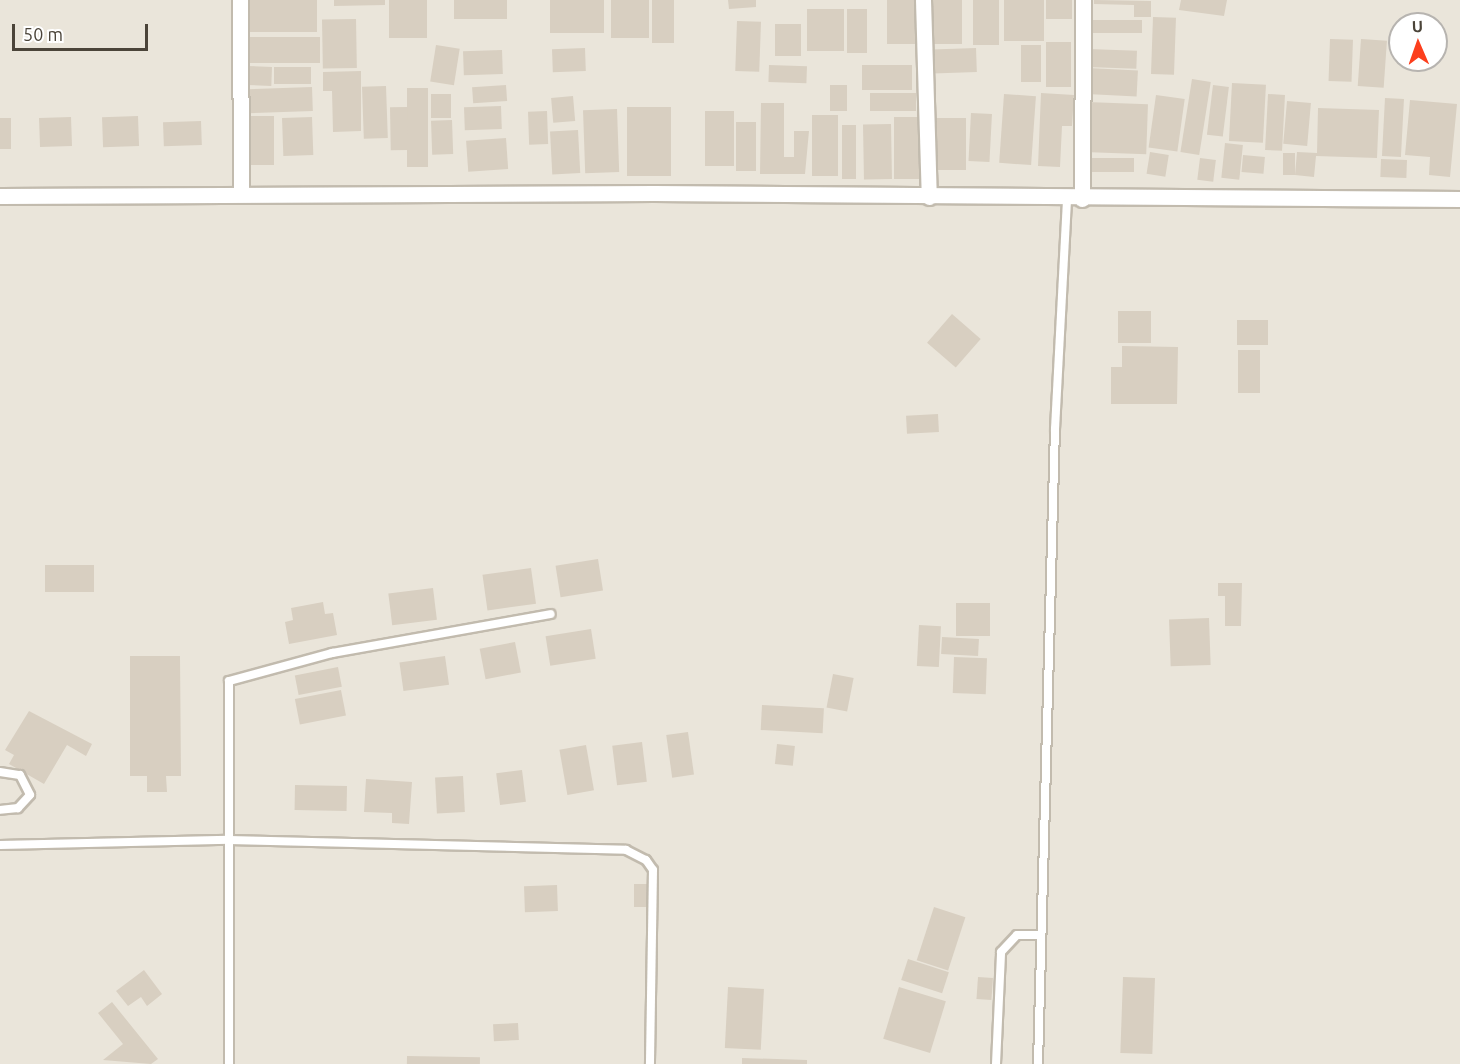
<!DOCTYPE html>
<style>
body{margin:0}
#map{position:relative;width:1460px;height:1064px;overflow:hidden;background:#f6f3ec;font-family:Ubuntu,sans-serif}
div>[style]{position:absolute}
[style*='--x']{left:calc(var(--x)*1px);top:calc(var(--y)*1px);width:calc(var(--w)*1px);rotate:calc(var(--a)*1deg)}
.residential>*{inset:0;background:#eae5da}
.building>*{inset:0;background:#d8cfc1;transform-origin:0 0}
.roads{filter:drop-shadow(2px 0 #c2bbae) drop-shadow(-2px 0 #c2bbae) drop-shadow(0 2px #c2bbae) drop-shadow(0 -2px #c2bbae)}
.lane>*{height:8px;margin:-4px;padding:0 4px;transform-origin:4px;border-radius:4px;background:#fff}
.street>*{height:15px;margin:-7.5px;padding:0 7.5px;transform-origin:7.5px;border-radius:7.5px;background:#fff}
span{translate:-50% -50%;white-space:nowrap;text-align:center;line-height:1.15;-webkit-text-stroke:6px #fff;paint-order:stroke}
.north{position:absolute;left:1388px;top:12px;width:60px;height:60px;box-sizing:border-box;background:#fff;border:2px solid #b7b4b0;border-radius:50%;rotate:358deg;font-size:16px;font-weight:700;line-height:24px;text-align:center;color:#4b4439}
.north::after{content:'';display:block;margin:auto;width:21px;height:27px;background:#fc3f1d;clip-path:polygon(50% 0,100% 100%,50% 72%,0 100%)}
.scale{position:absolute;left:12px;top:24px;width:136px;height:27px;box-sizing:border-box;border:3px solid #4b4439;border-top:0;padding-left:8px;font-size:18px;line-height:21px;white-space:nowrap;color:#4b4439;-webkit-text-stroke:4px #fff;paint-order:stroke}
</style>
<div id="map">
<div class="residential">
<i style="clip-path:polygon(evenodd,0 0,1460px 0,1460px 1064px,0 1064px,0 0,1400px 24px,1436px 24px,1436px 60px,1400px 60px,1400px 24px)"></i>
</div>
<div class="building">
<i style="left:248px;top:0;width:69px;height:32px"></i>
<i style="clip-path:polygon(334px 0,385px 0,385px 5px,334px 6px)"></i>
<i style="left:389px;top:0;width:38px;height:38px"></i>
<i style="left:454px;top:0;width:53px;height:19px"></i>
<i style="left:550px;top:0;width:54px;height:33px"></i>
<i style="left:611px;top:0;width:38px;height:38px"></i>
<i style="left:652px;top:0;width:22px;height:43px"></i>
<i style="clip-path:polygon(728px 0,756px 0,756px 7px,729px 9px)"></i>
<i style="left:887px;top:0;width:28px;height:44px"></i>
<i style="left:929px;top:0;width:33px;height:44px"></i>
<i style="left:973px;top:0;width:26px;height:45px"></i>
<i style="left:1004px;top:0;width:40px;height:41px"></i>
<i style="left:1046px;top:0;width:26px;height:19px"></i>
<i style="clip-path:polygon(1094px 0,1151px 1px,1151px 17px,1134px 17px,1134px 5px,1094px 4px)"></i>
<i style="clip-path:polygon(1181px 0,1227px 0,1224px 16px,1179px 10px)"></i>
<i style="left:807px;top:9px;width:37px;height:42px"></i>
<i style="left:847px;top:9px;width:20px;height:44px"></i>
<i style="left:1153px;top:17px;width:23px;height:57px;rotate:2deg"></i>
<i style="left:356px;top:19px;width:49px;height:34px;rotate:89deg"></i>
<i style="left:1089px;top:20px;width:53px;height:13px"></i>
<i style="left:737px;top:21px;width:24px;height:50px;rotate:2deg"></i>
<i style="left:775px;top:24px;width:26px;height:32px"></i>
<i style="left:320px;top:37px;width:26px;height:73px;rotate:90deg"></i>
<i style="left:1330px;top:39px;width:23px;height:42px;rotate:2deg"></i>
<i style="left:1361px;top:39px;width:26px;height:47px;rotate:4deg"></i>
<i style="left:1046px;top:42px;width:25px;height:45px"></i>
<i style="left:436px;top:45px;width:24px;height:37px;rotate:9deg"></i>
<i style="left:1021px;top:45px;width:20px;height:37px"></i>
<i style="left:585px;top:48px;width:23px;height:33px;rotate:88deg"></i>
<i style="left:976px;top:48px;width:24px;height:44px;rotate:88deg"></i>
<i style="left:1088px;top:49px;width:49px;height:18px;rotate:2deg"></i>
<i style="left:502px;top:50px;width:24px;height:39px;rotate:88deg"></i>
<i style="left:769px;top:65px;width:38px;height:17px;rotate:2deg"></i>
<i style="left:862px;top:65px;width:50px;height:25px"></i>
<i style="left:246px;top:66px;width:26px;height:19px;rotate:2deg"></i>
<i style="left:274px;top:67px;width:37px;height:17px"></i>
<i style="left:1088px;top:68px;width:50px;height:26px;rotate:3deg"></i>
<i style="clip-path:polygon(361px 71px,361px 131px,333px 132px,332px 91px,323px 91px,323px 72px)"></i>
<i style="left:1192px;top:79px;width:19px;height:74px;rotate:9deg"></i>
<i style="left:1232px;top:83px;width:34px;height:58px;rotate:3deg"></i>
<i style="left:506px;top:85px;width:16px;height:34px;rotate:86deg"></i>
<i style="left:830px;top:85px;width:17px;height:26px"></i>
<i style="left:1213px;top:85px;width:16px;height:50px;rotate:7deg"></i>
<i style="left:386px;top:86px;width:52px;height:24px;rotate:88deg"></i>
<i style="left:312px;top:87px;width:24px;height:65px;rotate:88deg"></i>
<i style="left:407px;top:88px;width:21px;height:79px"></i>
<i style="left:916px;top:93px;width:18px;height:46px;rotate:90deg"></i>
<i style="clip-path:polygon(1041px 93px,1074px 95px,1072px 126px,1062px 126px,1060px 167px,1038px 166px)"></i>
<i style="left:431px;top:94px;width:20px;height:24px"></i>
<i style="left:1004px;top:94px;width:32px;height:69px;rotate:4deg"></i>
<i style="left:1268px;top:94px;width:17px;height:56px;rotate:3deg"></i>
<i style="left:1156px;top:95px;width:29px;height:53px;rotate:8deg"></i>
<i style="left:573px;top:96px;width:25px;height:22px;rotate:85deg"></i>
<i style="left:1385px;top:98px;width:19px;height:58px;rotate:3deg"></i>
<i style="clip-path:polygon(1410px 100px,1457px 104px,1450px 177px,1429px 175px,1430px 157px,1405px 155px)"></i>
<i style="left:1287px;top:101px;width:24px;height:43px;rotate:5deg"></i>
<i style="left:1086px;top:102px;width:62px;height:50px;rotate:2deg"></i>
<i style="clip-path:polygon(761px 103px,784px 103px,784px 157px,794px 157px,794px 131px,809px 131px,805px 174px,760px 174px)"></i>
<i style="left:501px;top:106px;width:23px;height:37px;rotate:88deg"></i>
<i style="left:407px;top:107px;width:43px;height:17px;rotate:89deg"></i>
<i style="left:627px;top:107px;width:44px;height:69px"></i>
<i style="clip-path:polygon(1318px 108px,1379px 110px,1377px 158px,1316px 156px,1314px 177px,1295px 175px,1297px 152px,1317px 153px)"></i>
<i style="left:617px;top:109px;width:63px;height:34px;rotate:88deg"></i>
<i style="left:547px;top:111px;width:33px;height:19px;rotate:88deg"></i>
<i style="left:705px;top:111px;width:29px;height:55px"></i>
<i style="left:971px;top:113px;width:21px;height:48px;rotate:3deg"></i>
<i style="left:812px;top:115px;width:26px;height:61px"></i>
<i style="left:138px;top:116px;width:30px;height:36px;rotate:88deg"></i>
<i style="left:249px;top:116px;width:25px;height:49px"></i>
<i style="left:71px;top:117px;width:29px;height:32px;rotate:88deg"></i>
<i style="left:312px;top:117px;width:38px;height:30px;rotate:88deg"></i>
<i style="left:894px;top:117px;width:27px;height:62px"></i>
<i style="left:0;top:118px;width:11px;height:31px"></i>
<i style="left:933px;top:118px;width:33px;height:52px"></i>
<i style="left:452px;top:120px;width:34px;height:21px;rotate:88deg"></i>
<i style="left:201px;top:121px;width:24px;height:38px;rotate:88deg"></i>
<i style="left:736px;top:122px;width:20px;height:49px"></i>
<i style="left:891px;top:124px;width:55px;height:28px;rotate:89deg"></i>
<i style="left:842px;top:125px;width:14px;height:54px"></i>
<i style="left:578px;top:130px;width:43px;height:28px;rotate:87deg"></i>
<i style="left:506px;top:138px;width:31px;height:40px;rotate:86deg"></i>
<i style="left:1225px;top:143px;width:18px;height:35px;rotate:6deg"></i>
<i style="left:1150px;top:152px;width:19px;height:22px;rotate:9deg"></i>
<i style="left:1283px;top:153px;width:12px;height:22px"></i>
<i style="left:1243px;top:155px;width:22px;height:17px;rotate:5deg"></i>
<i style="left:1088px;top:158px;width:46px;height:14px"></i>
<i style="left:1200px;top:158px;width:16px;height:22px;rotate:7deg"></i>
<i style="left:1381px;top:159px;width:26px;height:18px;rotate:2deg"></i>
<i style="left:1118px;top:311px;width:33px;height:32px"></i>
<i style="left:952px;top:314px;width:38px;height:38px;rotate:41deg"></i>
<i style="left:1237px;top:320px;width:31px;height:25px"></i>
<i style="clip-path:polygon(1122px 346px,1178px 347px,1177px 404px,1111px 404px,1111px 367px,1122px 367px)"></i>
<i style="left:1238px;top:350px;width:22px;height:43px"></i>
<i style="left:938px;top:414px;width:18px;height:32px;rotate:87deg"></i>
<i style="left:598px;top:559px;width:32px;height:43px;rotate:81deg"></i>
<i style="left:94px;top:565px;width:27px;height:49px;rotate:90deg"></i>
<i style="left:531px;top:568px;width:36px;height:49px;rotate:82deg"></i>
<i style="clip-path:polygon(1218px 583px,1242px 583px,1241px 626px,1225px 626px,1225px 596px,1218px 596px)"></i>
<i style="left:433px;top:588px;width:32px;height:45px;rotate:83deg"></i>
<i style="clip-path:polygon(323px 602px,325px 614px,333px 613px,337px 635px,289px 644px,285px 622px,293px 620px,291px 608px)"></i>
<i style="left:956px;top:603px;width:34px;height:33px"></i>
<i style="left:1209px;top:618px;width:47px;height:40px;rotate:88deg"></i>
<i style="left:919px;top:625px;width:22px;height:41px;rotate:3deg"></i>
<i style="left:591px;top:629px;width:30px;height:46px;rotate:81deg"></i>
<i style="left:942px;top:637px;width:37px;height:17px;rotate:3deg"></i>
<i style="left:515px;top:642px;width:31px;height:36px;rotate:79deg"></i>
<i style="clip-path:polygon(130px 656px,180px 656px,181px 776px,166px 776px,167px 792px,147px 792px,147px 776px,130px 776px)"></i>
<i style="left:445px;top:656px;width:29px;height:46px;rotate:82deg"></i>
<i style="left:954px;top:657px;width:33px;height:36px;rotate:2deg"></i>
<i style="left:338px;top:667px;width:20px;height:44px;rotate:79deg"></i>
<i style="left:833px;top:674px;width:21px;height:34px;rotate:11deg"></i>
<i style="left:341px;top:690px;width:26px;height:47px;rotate:79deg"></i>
<i style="left:762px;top:705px;width:62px;height:25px;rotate:3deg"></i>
<i style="clip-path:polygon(29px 711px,92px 744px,86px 756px,67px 745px,44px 784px,9px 764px,14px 755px,5px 750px)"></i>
<i style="left:688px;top:732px;width:43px;height:22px;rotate:82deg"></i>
<i style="left:642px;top:742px;width:40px;height:30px;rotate:83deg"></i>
<i style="left:777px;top:744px;width:18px;height:20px;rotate:6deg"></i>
<i style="left:586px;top:745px;width:46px;height:27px;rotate:80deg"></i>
<i style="left:522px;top:770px;width:32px;height:26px;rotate:83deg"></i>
<i style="left:463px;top:776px;width:36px;height:28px;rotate:87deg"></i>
<i style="clip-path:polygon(366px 779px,412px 782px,409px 824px,392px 823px,392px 813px,364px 812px)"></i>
<i style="left:295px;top:785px;width:52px;height:25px;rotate:1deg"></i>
<i style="left:634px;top:884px;width:15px;height:23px"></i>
<i style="left:557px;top:885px;width:26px;height:33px;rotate:88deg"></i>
<i style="left:934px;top:907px;width:33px;height:56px;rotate:18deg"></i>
<i style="left:908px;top:959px;width:43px;height:22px;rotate:18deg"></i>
<i style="clip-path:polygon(144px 970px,162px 994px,147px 1006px,141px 997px,128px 1006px,116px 991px)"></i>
<i style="left:978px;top:977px;width:15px;height:22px;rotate:4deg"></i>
<i style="left:1123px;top:977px;width:32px;height:76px;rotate:2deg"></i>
<i style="left:728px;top:987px;width:36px;height:61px;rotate:3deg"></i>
<i style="left:899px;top:987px;width:49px;height:54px;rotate:17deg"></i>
<i style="clip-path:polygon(112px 1002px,158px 1059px,151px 1064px,103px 1060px,123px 1044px,98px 1013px)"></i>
<i style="left:518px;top:1023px;width:17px;height:25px;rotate:87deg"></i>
<i style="left:407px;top:1056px;width:73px;height:8px;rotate:1deg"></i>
<i style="clip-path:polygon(742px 1058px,807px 1060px,807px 1064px,742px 1064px)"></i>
</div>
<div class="roads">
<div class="lane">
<i style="--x:0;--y:772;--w:20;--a:9"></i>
<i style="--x:20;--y:775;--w:22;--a:63"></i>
<i style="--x:30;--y:795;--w:18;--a:133"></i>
<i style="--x:18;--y:808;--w:18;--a:174"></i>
<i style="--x:0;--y:845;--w:229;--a:-1.3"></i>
<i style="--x:229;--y:840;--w:397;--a:1.4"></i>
<i style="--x:626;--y:850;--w:22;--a:27"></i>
<i style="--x:646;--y:860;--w:12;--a:55"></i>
<i style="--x:653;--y:870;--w:194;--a:90.9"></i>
<i style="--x:229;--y:1064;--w:383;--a:-90"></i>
<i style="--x:229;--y:681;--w:107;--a:-15.2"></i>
<i style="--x:332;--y:653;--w:222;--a:-10.1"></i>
<i style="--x:996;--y:1064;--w:112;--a:-87.4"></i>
<i style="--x:1001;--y:952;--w:23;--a:-47"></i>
<i style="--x:1017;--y:935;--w:24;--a:0"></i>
<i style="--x:1038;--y:1064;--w:635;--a:-88.47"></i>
<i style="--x:1055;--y:429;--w:230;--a:-87"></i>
</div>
<div class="street">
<i style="--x:240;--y:0;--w:194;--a:89.7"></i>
<i style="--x:923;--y:0;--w:197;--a:88.3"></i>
<i style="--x:0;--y:196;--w:654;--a:-0.26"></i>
<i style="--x:654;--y:193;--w:806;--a:0.43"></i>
<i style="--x:1082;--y:199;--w:199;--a:-89.7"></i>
</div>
</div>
<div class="north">U</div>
<div class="scale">50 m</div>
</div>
